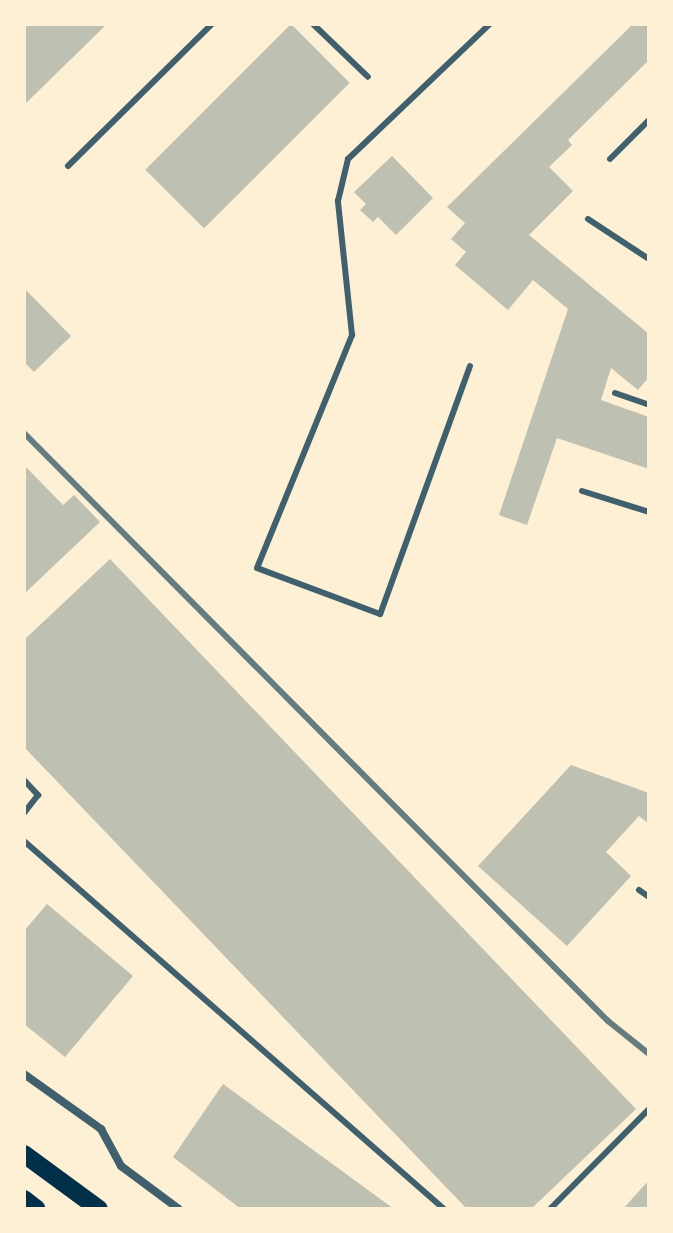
<!DOCTYPE html>
<style>
body{margin:0}
#map{position:relative;width:673px;height:1233px;overflow:hidden;background:#fdf0d5;font-family:Overpass,sans-serif}
div>[style]{position:absolute}
[style*='--x']{left:calc(var(--x)*1px);top:calc(var(--y)*1px);width:calc(var(--w)*1px);rotate:calc(var(--a)*1deg)}
.building>*{inset:0;background:#bec0b2;transform-origin:0 0}
.service>*{height:6px;margin:-3px;padding:0 3px;transform-origin:3px;border-radius:3px;background:#3f606c}
.minor>*{height:8px;margin:-4px;padding:0 4px;transform-origin:4px;border-radius:4px;background:#3f606c}
.trunk>*{height:18px;margin:-9px;padding:0 9px;transform-origin:9px;border-radius:9px;background:#003049}
.rail>*{height:6px;margin:-3px;padding:0 3px;transform-origin:3px;border-radius:3px;background:#657d81}
span{translate:-50% -50%;white-space:nowrap;text-align:center;line-height:1.15;-webkit-text-stroke:8px #fdf0d5;paint-order:stroke}
.frame{position:absolute;inset:0;border:26px solid #fdf0d5;pointer-events:none}
</style>
<div id="map">
<div class="building">
<i style="clip-path:polygon(24px 24px,107px 24px,24px 105px)"></i>
<i style="left:291px;top:24px;width:83px;height:206px;rotate:45deg"></i>
<i style="clip-path:polygon(633px 24px,649px 24px,649px 60px,568px 140px,572px 145px,549px 167px,573px 191px,529px 235px,649px 334px,649px 377px,638px 390px,611px 368px,601px 400px,649px 417px,649px 469px,557px 438px,527px 525px,499px 515px,568px 309px,533px 280px,508px 310px,455px 265px,466px 252px,451px 239px,465px 223px,447px 207px)"></i>
<i style="clip-path:polygon(392px 156px,433px 198px,396px 235px,378px 217px,373px 222px,360px 210px,366px 204px,354px 192px)"></i>
<i style="clip-path:polygon(24px 288px,71px 336px,34px 372px,24px 362px)"></i>
<i style="clip-path:polygon(24px 465px,63px 505px,74px 495px,100px 522px,24px 594px)"></i>
<i style="clip-path:polygon(110px 559px,636px 1109px,531px 1209px,467px 1209px,24px 747px,24px 640px)"></i>
<i style="clip-path:polygon(571px 765px,649px 793px,649px 824px,639px 816px,606px 852px,631px 876px,567px 946px,478px 866px)"></i>
<i style="clip-path:polygon(47px 904px,133px 976px,65px 1057px,24px 1024px,24px 931px)"></i>
<i style="clip-path:polygon(223px 1084px,394px 1209px,241px 1209px,173px 1157px)"></i>
<i style="clip-path:polygon(649px 1180px,649px 1209px,623px 1209px)"></i>
</div>
<div class="service">
<i style="--x:313;--y:24;--w:76;--a:43.9"></i>
<i style="--x:610;--y:159;--w:55;--a:-45"></i>
<i style="--x:68;--y:166;--w:202;--a:-44.6"></i>
<i style="--x:588;--y:219;--w:73;--a:33.3"></i>
<i style="--x:470;--y:366;--w:264;--a:109.9"></i>
<i style="--x:380;--y:614;--w:131;--a:-159.5"></i>
<i style="--x:257;--y:568;--w:252;--a:-67.8"></i>
<i style="--x:352;--y:335;--w:135;--a:-96"></i>
<i style="--x:338;--y:201;--w:43;--a:-76.6"></i>
<i style="--x:348;--y:159;--w:196;--a:-43.6"></i>
<i style="--x:615;--y:393;--w:36;--a:19"></i>
<i style="--x:582;--y:491;--w:70;--a:17.4"></i>
<i style="--x:24;--y:780;--w:21;--a:47"></i>
<i style="--x:38;--y:795;--w:23;--a:128"></i>
<i style="--x:24;--y:841;--w:558;--a:41.22"></i>
<i style="--x:639;--y:890;--w:12;--a:35"></i>
<i style="--x:550;--y:1209;--w:141;--a:-45.3"></i>
</div>
<div class="minor">
<i style="--x:24;--y:1074;--w:95;--a:35.5"></i>
<i style="--x:101;--y:1129;--w:42;--a:61.6"></i>
<i style="--x:121;--y:1166;--w:72;--a:36.6"></i>
</div>
<div class="trunk">
<i style="--x:24;--y:1154;--w:93;--a:36.3"></i>
<i style="--x:24;--y:1199;--w:16;--a:38"></i>
</div>
<div class="rail">
<i style="--x:24;--y:433;--w:829;--a:45.2"></i>
<i style="--x:608;--y:1021;--w:53;--a:38.8"></i>
</div>
<div class="frame"></div>
</div>
